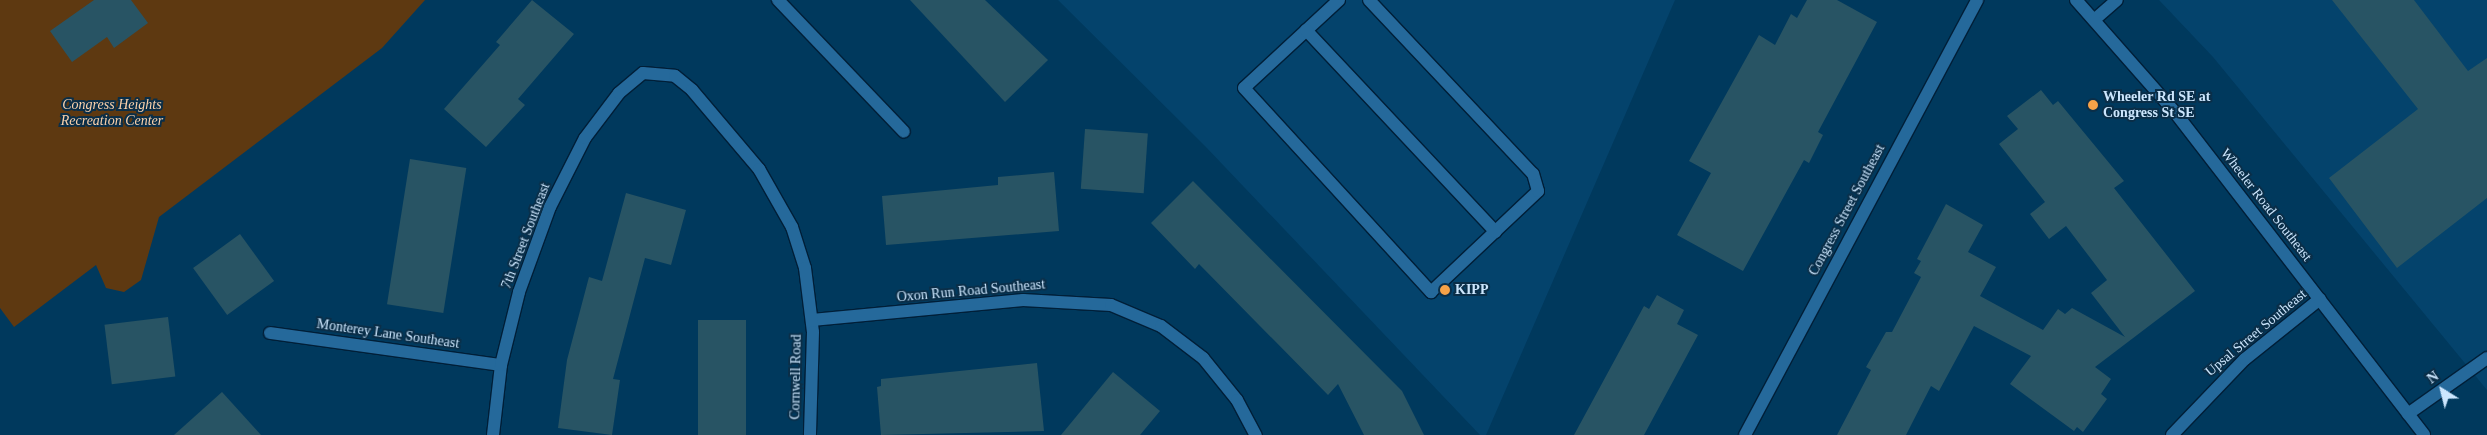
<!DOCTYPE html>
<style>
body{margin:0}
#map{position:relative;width:2487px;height:435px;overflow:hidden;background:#00395d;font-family:"Times New Roman",serif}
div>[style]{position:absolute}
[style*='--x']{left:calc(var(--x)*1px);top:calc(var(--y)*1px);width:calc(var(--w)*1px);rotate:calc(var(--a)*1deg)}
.built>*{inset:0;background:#04436c}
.green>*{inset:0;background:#5e3911}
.building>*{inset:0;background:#285464;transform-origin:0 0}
.roads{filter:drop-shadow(1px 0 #001f38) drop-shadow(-1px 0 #001f38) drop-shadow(0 1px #001f38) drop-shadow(0 -1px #001f38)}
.service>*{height:12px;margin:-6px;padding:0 6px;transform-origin:6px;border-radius:6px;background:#25699b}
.minor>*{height:12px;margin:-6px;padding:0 6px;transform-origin:6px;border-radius:6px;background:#25699b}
.secondary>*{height:12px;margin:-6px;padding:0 6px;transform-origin:6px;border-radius:6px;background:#25699b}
.dots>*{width:14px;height:14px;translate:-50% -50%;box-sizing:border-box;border:2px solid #0a2e48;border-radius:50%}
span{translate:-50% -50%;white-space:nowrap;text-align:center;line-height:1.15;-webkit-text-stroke:4px #0a2e48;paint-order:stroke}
.poi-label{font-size:14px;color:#cce6fd;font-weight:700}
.left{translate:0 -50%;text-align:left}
.park-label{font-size:14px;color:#fad1ab;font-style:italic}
.street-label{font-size:14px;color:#cce6fd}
.north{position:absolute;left:2417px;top:365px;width:50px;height:50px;-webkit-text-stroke:4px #0a2e48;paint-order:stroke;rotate:324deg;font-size:14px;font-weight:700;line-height:20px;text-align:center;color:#cce6fd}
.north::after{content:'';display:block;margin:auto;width:18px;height:22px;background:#cce6fd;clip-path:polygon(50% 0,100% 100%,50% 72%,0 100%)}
</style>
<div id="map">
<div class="built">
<i style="clip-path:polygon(1058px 0,1675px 0,1486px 435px,1480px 435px,1205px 146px)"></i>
<i style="clip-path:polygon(2159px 0,2487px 0,2487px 390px,2213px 57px)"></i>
</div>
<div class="green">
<i style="clip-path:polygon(0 0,425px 0,382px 48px,159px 217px,141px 280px,124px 292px,106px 288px,96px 265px,14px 327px,0 308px)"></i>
</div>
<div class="building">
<i style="clip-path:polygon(94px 0,131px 0,148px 23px,114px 48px,107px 37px,72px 62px,50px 31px)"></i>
<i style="clip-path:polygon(532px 0,574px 34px,518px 99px,525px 105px,486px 147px,444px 109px,500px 45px,496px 42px)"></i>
<i style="clip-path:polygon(910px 0,985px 0,1048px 60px,1005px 102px)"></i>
<i style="clip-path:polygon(1807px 0,1837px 0,1877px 22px,1818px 132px,1823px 135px,1809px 163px,1804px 160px,1743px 271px,1677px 235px,1711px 173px,1689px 161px,1759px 35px,1775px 45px,1791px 14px,1797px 18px)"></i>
<i style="clip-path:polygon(2332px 0,2414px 0,2468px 71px,2487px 58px,2487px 198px,2397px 268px,2329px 178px,2418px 109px)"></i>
<i style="clip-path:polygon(2041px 90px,2053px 105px,2058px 101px,2124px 181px,2114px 188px,2195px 291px,2095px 367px,2111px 379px,2101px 394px,2107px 399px,2083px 432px,2077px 427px,2074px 431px,2010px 384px,2031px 356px,1974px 326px,1939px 391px,1931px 386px,1906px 435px,1837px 435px,1871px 370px,1866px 367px,1886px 332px,1892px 332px,1921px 277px,1914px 273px,1921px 261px,1917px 259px,1946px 204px,1983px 225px,1968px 252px,1996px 267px,1980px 296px,2043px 330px,2058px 309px,2065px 314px,2072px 308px,2125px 337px,2091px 293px,2107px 280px,2066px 226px,2049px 239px,2030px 214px,2045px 202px,1999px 144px,2018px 129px,2007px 116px)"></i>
<i style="left:1085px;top:129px;width:63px;height:60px;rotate:4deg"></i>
<i style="left:410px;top:159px;width:57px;height:147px;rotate:9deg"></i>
<i style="clip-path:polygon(1054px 172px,1059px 231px,886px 245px,882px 196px,998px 185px,998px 177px)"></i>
<i style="clip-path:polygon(1193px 181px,1402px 391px,1424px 435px,1364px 435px,1338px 384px,1328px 395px,1199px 264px,1195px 269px,1151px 223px)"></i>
<i style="clip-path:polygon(626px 193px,686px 210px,671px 265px,645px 258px,613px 379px,620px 380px,612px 435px,558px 428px,567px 360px,589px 277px,602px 281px)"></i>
<i style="left:240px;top:234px;width:58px;height:58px;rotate:54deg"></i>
<i style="clip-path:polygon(1657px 295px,1684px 310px,1677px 324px,1698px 335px,1644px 435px,1574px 435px,1644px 306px,1649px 309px)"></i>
<i style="left:168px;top:317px;width:60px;height:64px;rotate:83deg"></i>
<i style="left:698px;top:320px;width:48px;height:115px"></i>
<i style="clip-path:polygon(1037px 363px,1044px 431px,881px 435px,877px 387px,881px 386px,881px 379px)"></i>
<i style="clip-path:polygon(1113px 372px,1160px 411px,1140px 435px,1061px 435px)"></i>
<i style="clip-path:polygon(222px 392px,261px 435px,174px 435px)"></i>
</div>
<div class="roads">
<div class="service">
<i style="--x:1339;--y:0;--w:129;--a:137.2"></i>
<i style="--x:1244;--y:88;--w:277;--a:47.5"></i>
<i style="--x:1431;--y:292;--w:147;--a:-43.3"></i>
<i style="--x:1538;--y:191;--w:18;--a:-106"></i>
<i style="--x:1533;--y:174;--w:239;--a:-133.3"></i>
<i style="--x:2094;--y:20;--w:30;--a:-41"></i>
<i style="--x:1306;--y:30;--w:277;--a:46.8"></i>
<i style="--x:270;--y:333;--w:233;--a:7.9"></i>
<i style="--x:2408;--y:414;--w:97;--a:-35.3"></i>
</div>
<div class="minor">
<i style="--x:778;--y:0;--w:182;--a:46.3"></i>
<i style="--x:812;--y:320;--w:212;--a:-5.4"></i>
<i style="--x:1023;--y:300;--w:88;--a:3.3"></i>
<i style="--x:1111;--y:305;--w:54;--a:22.8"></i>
<i style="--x:1161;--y:326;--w:53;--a:37.3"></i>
<i style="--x:1203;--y:358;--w:54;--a:51"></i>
<i style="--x:1237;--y:400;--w:40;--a:62"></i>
<i style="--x:493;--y:435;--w:70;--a:-83.5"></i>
<i style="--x:501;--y:365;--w:75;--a:-76.1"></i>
<i style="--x:519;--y:292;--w:90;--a:-70"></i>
<i style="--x:550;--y:207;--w:77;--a:-63.1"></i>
<i style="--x:585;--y:138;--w:56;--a:-52.9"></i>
<i style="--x:619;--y:93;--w:31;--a:-40"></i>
<i style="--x:643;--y:73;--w:32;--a:5"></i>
<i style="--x:675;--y:76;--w:22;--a:39"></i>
<i style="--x:692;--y:90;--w:104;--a:49.7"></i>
<i style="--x:759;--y:169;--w:67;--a:60.4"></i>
<i style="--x:792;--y:227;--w:43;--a:72.4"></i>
<i style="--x:805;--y:268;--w:64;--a:82.9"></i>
<i style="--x:813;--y:332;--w:103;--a:91.7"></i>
<i style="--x:1745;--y:435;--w:493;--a:-61.9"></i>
<i style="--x:2172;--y:435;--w:105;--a:-46.2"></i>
<i style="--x:2245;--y:359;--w:96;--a:-38.7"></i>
</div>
<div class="secondary">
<i style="--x:2076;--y:0;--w:148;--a:48.6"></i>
<i style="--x:2174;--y:111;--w:409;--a:52.3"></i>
</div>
</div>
<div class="dots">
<i style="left:2093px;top:105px;background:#f6a248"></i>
<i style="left:1445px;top:290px;background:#f6a248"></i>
</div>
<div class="poi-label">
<span class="left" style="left:2103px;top:105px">Wheeler Rd SE at<br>Congress St SE</span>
<span class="left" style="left:1455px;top:290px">KIPP</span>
</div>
<div class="park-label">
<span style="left:112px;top:113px">Congress Heights<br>Recreation Center</span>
</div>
<div class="street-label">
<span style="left:2266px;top:205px;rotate:52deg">Wheeler Road Southeast</span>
<span style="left:1847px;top:210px;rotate:-62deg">Congress Street Southeast</span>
<span style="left:526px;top:236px;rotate:-69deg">7th Street Southeast</span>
<span style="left:971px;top:291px;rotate:-5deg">Oxon Run Road Southeast</span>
<span style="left:2256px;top:333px;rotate:-40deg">Upsal Street Southeast</span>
<span style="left:388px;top:334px;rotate:8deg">Monterey Lane Southeast</span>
<span style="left:796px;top:377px;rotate:-89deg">Cornwell Road</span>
</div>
<div class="north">N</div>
</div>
